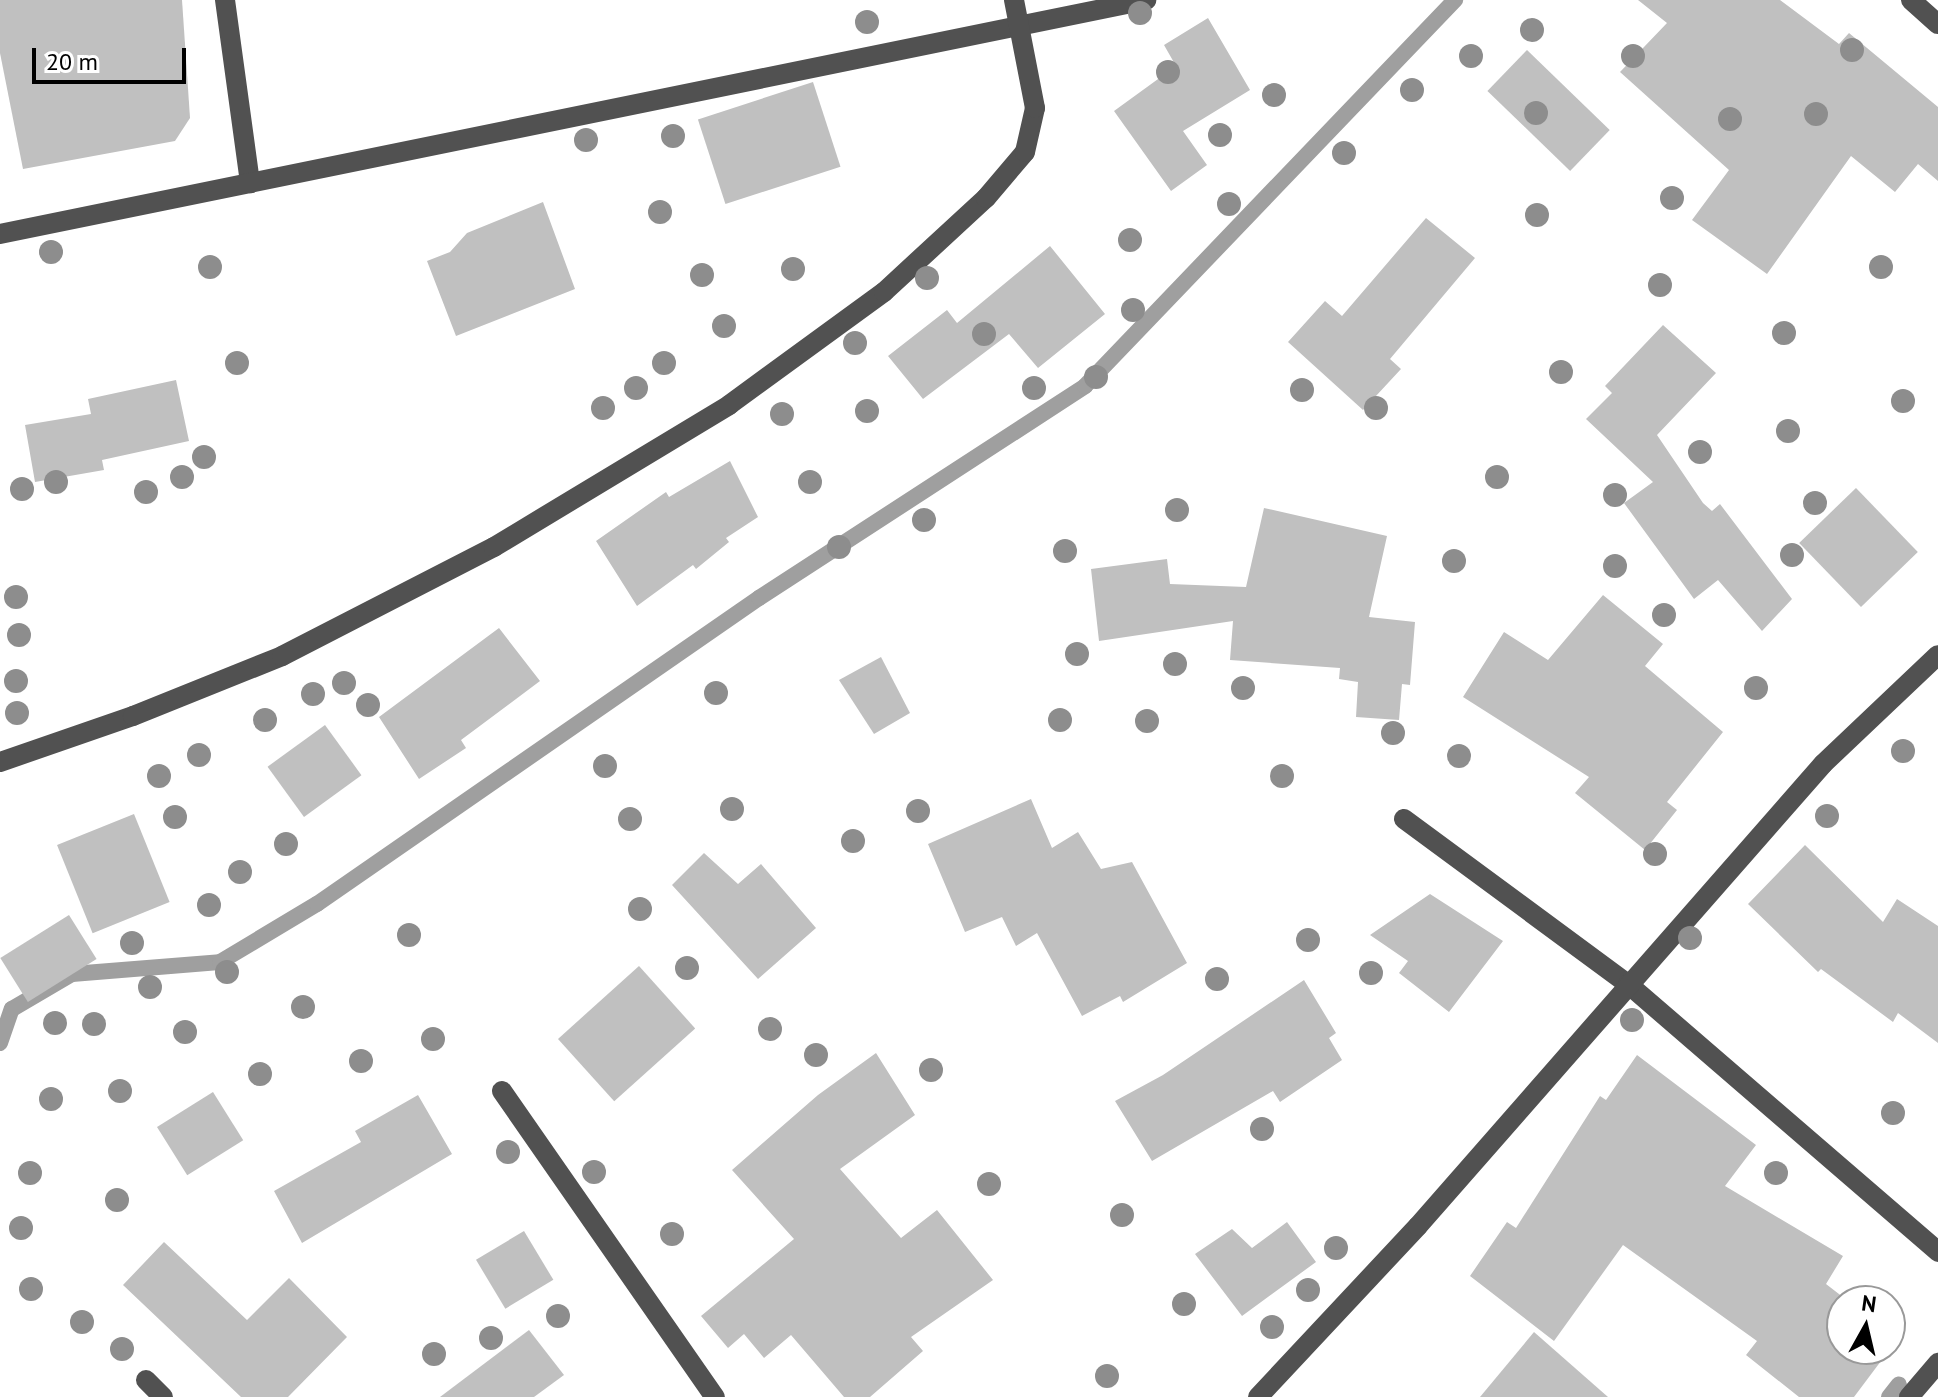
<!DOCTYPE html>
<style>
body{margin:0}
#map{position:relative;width:1938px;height:1397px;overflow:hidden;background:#fff;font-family:"PT Sans",sans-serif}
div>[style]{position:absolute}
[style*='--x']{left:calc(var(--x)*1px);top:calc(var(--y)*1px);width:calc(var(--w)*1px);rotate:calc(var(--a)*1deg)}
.stream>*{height:16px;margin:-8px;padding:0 8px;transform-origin:8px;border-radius:8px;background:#9f9f9f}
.building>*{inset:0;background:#c0c0c0;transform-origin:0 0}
.minor>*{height:20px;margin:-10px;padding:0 10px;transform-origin:10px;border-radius:10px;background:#515151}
.trees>*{width:24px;height:24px;margin:-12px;border-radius:50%;background:#8d8d8d}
span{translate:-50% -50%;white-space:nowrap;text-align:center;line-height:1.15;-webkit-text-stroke:7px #fff;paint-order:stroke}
.north{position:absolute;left:1826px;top:1285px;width:80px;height:80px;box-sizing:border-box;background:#fff;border:2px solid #999;border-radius:50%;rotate:8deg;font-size:22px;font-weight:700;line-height:32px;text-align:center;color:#000}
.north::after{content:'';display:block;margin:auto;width:28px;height:36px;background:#000;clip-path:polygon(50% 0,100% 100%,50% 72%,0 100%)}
.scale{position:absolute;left:32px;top:48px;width:154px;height:36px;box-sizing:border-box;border:4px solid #000;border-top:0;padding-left:10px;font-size:24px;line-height:28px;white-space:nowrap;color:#000;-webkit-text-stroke:6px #fff;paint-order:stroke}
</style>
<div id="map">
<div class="stream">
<i style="--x:0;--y:1043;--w:36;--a:-71"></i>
<i style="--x:12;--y:1009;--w:69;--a:-30.3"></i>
<i style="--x:72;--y:974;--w:148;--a:-4.6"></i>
<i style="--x:220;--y:962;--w:113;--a:-30.9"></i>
<i style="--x:317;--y:904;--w:538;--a:-34.7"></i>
<i style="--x:759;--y:598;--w:389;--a:-33"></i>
<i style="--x:1085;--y:386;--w:535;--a:-46.21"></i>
<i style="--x:1889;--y:1397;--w:16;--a:-52"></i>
</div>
<div class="building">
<i style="clip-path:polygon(0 0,182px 0,190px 118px,175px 141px,23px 169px,0 53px)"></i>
<i style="clip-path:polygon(1638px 0,1780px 0,1839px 44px,1849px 33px,1938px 107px,1938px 181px,1918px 164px,1895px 192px,1851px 156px,1767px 274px,1692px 220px,1729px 170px,1620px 72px,1667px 23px)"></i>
<i style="clip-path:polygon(1208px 18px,1250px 90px,1183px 131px,1207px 165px,1171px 191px,1114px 111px,1176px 66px,1164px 45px)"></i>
<i style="left:1527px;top:50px;width:115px;height:57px;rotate:44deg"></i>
<i style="left:813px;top:82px;width:89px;height:121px;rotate:72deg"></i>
<i style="clip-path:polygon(543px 202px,575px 289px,456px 336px,427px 261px,450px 252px,467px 233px)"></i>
<i style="clip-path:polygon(1426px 218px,1475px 258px,1390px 359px,1401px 369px,1363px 410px,1288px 342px,1325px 301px,1342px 316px)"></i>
<i style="clip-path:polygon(1050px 246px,1105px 314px,1038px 368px,1009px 334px,923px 399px,888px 356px,947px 310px,957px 323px)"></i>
<i style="clip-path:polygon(1663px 325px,1716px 373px,1657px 435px,1703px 503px,1712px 511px,1720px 504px,1792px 599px,1762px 631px,1718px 580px,1694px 599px,1624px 503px,1653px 482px,1586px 419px,1612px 393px,1605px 386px)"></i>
<i style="clip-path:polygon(176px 380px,189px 441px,102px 460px,104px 470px,35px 482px,25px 425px,91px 414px,88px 399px)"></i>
<i style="clip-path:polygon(730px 461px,758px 517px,726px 538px,729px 542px,696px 569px,693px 565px,637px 606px,596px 541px,666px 492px,669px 497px)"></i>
<i style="left:1856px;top:488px;width:89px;height:79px;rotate:46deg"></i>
<i style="clip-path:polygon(1264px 508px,1387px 536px,1369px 617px,1415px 622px,1410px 685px,1402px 684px,1399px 720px,1356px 717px,1358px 682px,1339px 679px,1340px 668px,1230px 660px,1233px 621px,1099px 641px,1091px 569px,1167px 559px,1170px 584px,1246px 587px)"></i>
<i style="clip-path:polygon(1603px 595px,1663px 644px,1645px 666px,1723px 732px,1667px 802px,1677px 810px,1645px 850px,1575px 793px,1589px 777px,1463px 697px,1504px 632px,1548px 660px)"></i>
<i style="clip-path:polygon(499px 628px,540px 681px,461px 740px,466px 748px,419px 779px,379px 717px)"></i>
<i style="clip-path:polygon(881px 657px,910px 713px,874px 734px,839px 680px)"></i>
<i style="left:325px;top:725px;width:62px;height:71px;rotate:54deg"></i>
<i style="clip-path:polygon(1031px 799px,1052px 848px,1078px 832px,1101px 869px,1132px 862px,1187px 963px,1123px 1002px,1120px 996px,1082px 1016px,1037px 933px,1016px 946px,1002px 917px,965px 932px,928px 844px)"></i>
<i style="left:134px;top:814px;width:95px;height:83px;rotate:68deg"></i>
<i style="clip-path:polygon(1805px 845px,1883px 922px,1897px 899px,1938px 926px,1938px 1043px,1898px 1013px,1893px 1022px,1821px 969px,1818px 972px,1748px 904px)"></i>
<i style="clip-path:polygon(704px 853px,738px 884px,761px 864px,816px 928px,758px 979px,672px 885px)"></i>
<i style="clip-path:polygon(1430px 894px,1503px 941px,1449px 1012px,1399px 973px,1408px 961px,1370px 935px)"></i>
<i style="left:69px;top:915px;width:52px;height:81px;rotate:58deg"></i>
<i style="left:639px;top:966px;width:84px;height:109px;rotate:48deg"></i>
<i style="clip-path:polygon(1304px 980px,1336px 1033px,1329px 1038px,1342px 1060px,1280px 1102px,1273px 1091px,1152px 1161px,1115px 1101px,1163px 1075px)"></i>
<i style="clip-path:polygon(876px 1053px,915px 1115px,840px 1169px,901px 1238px,937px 1210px,993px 1280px,911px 1337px,923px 1351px,870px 1397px,844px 1397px,791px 1335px,764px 1358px,744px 1334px,728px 1348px,701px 1316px,794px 1239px,732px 1170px,818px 1095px)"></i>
<i style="clip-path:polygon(1637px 1055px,1756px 1145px,1725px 1186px,1843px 1256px,1826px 1284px,1848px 1301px,1842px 1301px,1842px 1349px,1890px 1349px,1854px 1397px,1799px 1397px,1746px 1355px,1757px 1341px,1623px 1245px,1554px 1341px,1470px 1276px,1507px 1222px,1516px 1228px,1600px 1096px,1606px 1100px)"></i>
<i style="left:213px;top:1092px;width:57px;height:66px;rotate:58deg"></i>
<i style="clip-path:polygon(418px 1095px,452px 1154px,302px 1243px,274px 1191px,361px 1142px,355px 1131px)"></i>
<i style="clip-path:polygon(1287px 1222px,1316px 1262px,1242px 1316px,1195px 1254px,1232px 1229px,1252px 1248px)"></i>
<i style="left:524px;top:1231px;width:57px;height:56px;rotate:59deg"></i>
<i style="clip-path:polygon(164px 1242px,247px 1320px,289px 1278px,347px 1337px,288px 1397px,241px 1397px,123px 1285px)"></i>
<i style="clip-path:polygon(529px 1330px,564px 1375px,534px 1397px,440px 1397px)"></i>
<i style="clip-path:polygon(1534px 1332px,1608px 1397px,1480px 1397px)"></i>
</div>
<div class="minor">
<i style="--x:225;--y:0;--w:185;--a:82.2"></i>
<i style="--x:1911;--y:0;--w:36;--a:42"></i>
<i style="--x:0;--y:234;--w:1170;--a:-11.54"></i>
<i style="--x:0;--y:762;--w:141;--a:-19.1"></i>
<i style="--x:133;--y:716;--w:161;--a:-21.9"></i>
<i style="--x:282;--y:656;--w:238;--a:-27.2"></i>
<i style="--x:494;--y:547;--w:275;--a:-31.1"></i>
<i style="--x:729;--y:405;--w:192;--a:-36.1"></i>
<i style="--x:884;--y:292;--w:139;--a:-42.7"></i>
<i style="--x:986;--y:198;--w:60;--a:-49.7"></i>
<i style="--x:1025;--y:152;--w:45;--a:-77.2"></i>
<i style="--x:1035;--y:108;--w:110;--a:-101"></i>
<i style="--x:1404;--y:819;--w:278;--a:36.4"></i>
<i style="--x:1628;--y:984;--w:410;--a:40.8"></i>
<i style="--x:502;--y:1091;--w:373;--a:55.2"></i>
<i style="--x:146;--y:1380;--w:24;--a:45"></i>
<i style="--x:1258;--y:1397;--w:234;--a:-46.9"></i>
<i style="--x:1418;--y:1226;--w:614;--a:-48.76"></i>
<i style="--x:1823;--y:764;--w:158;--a:-43.5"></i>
<i style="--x:1909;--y:1397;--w:45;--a:-49.5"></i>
</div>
<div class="trees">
<i style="left:1140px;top:13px"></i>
<i style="left:867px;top:22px"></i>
<i style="left:1532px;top:30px"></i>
<i style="left:1852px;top:50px"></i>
<i style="left:1471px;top:56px"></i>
<i style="left:1633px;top:56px"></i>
<i style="left:1168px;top:72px"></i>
<i style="left:1412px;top:90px"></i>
<i style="left:1274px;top:95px"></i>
<i style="left:1536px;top:113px"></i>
<i style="left:1816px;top:114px"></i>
<i style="left:1730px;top:119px"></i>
<i style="left:1220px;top:135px"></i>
<i style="left:673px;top:136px"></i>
<i style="left:586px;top:140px"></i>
<i style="left:1344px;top:153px"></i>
<i style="left:1672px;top:198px"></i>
<i style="left:1229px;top:204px"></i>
<i style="left:660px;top:212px"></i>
<i style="left:1537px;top:215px"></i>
<i style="left:1130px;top:240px"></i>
<i style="left:51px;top:252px"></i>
<i style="left:210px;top:267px"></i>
<i style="left:1881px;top:267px"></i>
<i style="left:793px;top:269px"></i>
<i style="left:702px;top:275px"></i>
<i style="left:927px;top:278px"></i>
<i style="left:1660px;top:285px"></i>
<i style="left:1133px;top:310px"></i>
<i style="left:724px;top:326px"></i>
<i style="left:1784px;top:333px"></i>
<i style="left:984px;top:334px"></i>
<i style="left:855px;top:343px"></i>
<i style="left:237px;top:363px"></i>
<i style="left:664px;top:363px"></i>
<i style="left:1561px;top:372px"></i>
<i style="left:1096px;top:377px"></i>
<i style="left:636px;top:388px"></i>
<i style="left:1034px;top:388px"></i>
<i style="left:1302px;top:390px"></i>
<i style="left:1903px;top:401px"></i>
<i style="left:603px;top:408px"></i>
<i style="left:1376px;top:408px"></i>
<i style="left:867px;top:411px"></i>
<i style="left:782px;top:414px"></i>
<i style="left:1788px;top:431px"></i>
<i style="left:1700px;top:452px"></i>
<i style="left:204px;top:457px"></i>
<i style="left:182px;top:477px"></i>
<i style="left:1497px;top:477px"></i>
<i style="left:56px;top:482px"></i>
<i style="left:810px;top:482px"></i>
<i style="left:22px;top:489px"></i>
<i style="left:146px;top:492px"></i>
<i style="left:1615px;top:495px"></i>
<i style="left:1815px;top:503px"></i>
<i style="left:1177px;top:510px"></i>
<i style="left:924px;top:520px"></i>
<i style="left:839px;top:547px"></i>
<i style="left:1065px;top:551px"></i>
<i style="left:1792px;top:555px"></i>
<i style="left:1454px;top:561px"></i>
<i style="left:1615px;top:566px"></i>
<i style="left:16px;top:597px"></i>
<i style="left:1664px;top:615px"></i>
<i style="left:19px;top:635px"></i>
<i style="left:1077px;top:654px"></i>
<i style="left:1175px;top:664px"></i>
<i style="left:16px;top:681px"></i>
<i style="left:344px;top:683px"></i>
<i style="left:1243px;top:688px"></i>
<i style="left:1756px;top:688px"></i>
<i style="left:716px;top:693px"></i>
<i style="left:313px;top:694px"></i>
<i style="left:368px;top:705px"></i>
<i style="left:17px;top:713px"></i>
<i style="left:265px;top:720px"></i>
<i style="left:1060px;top:720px"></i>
<i style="left:1147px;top:721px"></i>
<i style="left:1393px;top:733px"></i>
<i style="left:1903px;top:751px"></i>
<i style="left:199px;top:755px"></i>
<i style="left:1459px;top:756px"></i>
<i style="left:605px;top:766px"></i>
<i style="left:159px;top:776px"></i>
<i style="left:1282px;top:776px"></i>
<i style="left:732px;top:809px"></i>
<i style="left:918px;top:811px"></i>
<i style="left:1827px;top:816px"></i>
<i style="left:175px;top:817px"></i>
<i style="left:630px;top:819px"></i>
<i style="left:853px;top:841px"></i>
<i style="left:286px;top:844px"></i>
<i style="left:1655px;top:854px"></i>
<i style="left:240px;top:872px"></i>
<i style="left:209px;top:905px"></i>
<i style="left:640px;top:909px"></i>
<i style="left:409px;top:935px"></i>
<i style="left:1690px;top:938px"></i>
<i style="left:1308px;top:940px"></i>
<i style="left:132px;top:943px"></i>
<i style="left:687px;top:968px"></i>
<i style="left:227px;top:972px"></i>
<i style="left:1371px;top:973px"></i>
<i style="left:1217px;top:979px"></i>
<i style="left:150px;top:987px"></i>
<i style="left:303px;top:1007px"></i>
<i style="left:1632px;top:1020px"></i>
<i style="left:55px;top:1023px"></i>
<i style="left:94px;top:1024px"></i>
<i style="left:770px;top:1029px"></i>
<i style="left:185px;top:1032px"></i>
<i style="left:433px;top:1039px"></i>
<i style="left:816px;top:1055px"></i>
<i style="left:361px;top:1061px"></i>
<i style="left:931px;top:1070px"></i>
<i style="left:260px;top:1074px"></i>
<i style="left:120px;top:1091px"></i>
<i style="left:51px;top:1099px"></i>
<i style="left:1893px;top:1113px"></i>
<i style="left:1262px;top:1129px"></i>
<i style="left:508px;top:1152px"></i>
<i style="left:594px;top:1172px"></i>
<i style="left:30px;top:1173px"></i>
<i style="left:1776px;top:1173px"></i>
<i style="left:989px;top:1184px"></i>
<i style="left:117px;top:1200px"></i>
<i style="left:1122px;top:1215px"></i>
<i style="left:21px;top:1228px"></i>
<i style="left:672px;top:1234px"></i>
<i style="left:1336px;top:1248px"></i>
<i style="left:31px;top:1289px"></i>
<i style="left:1308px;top:1290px"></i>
<i style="left:1184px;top:1304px"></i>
<i style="left:558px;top:1316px"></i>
<i style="left:82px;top:1322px"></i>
<i style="left:1272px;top:1327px"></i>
<i style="left:491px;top:1338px"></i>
<i style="left:122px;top:1349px"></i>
<i style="left:434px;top:1354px"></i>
<i style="left:1107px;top:1376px"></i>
</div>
<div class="north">N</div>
<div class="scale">20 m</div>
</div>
